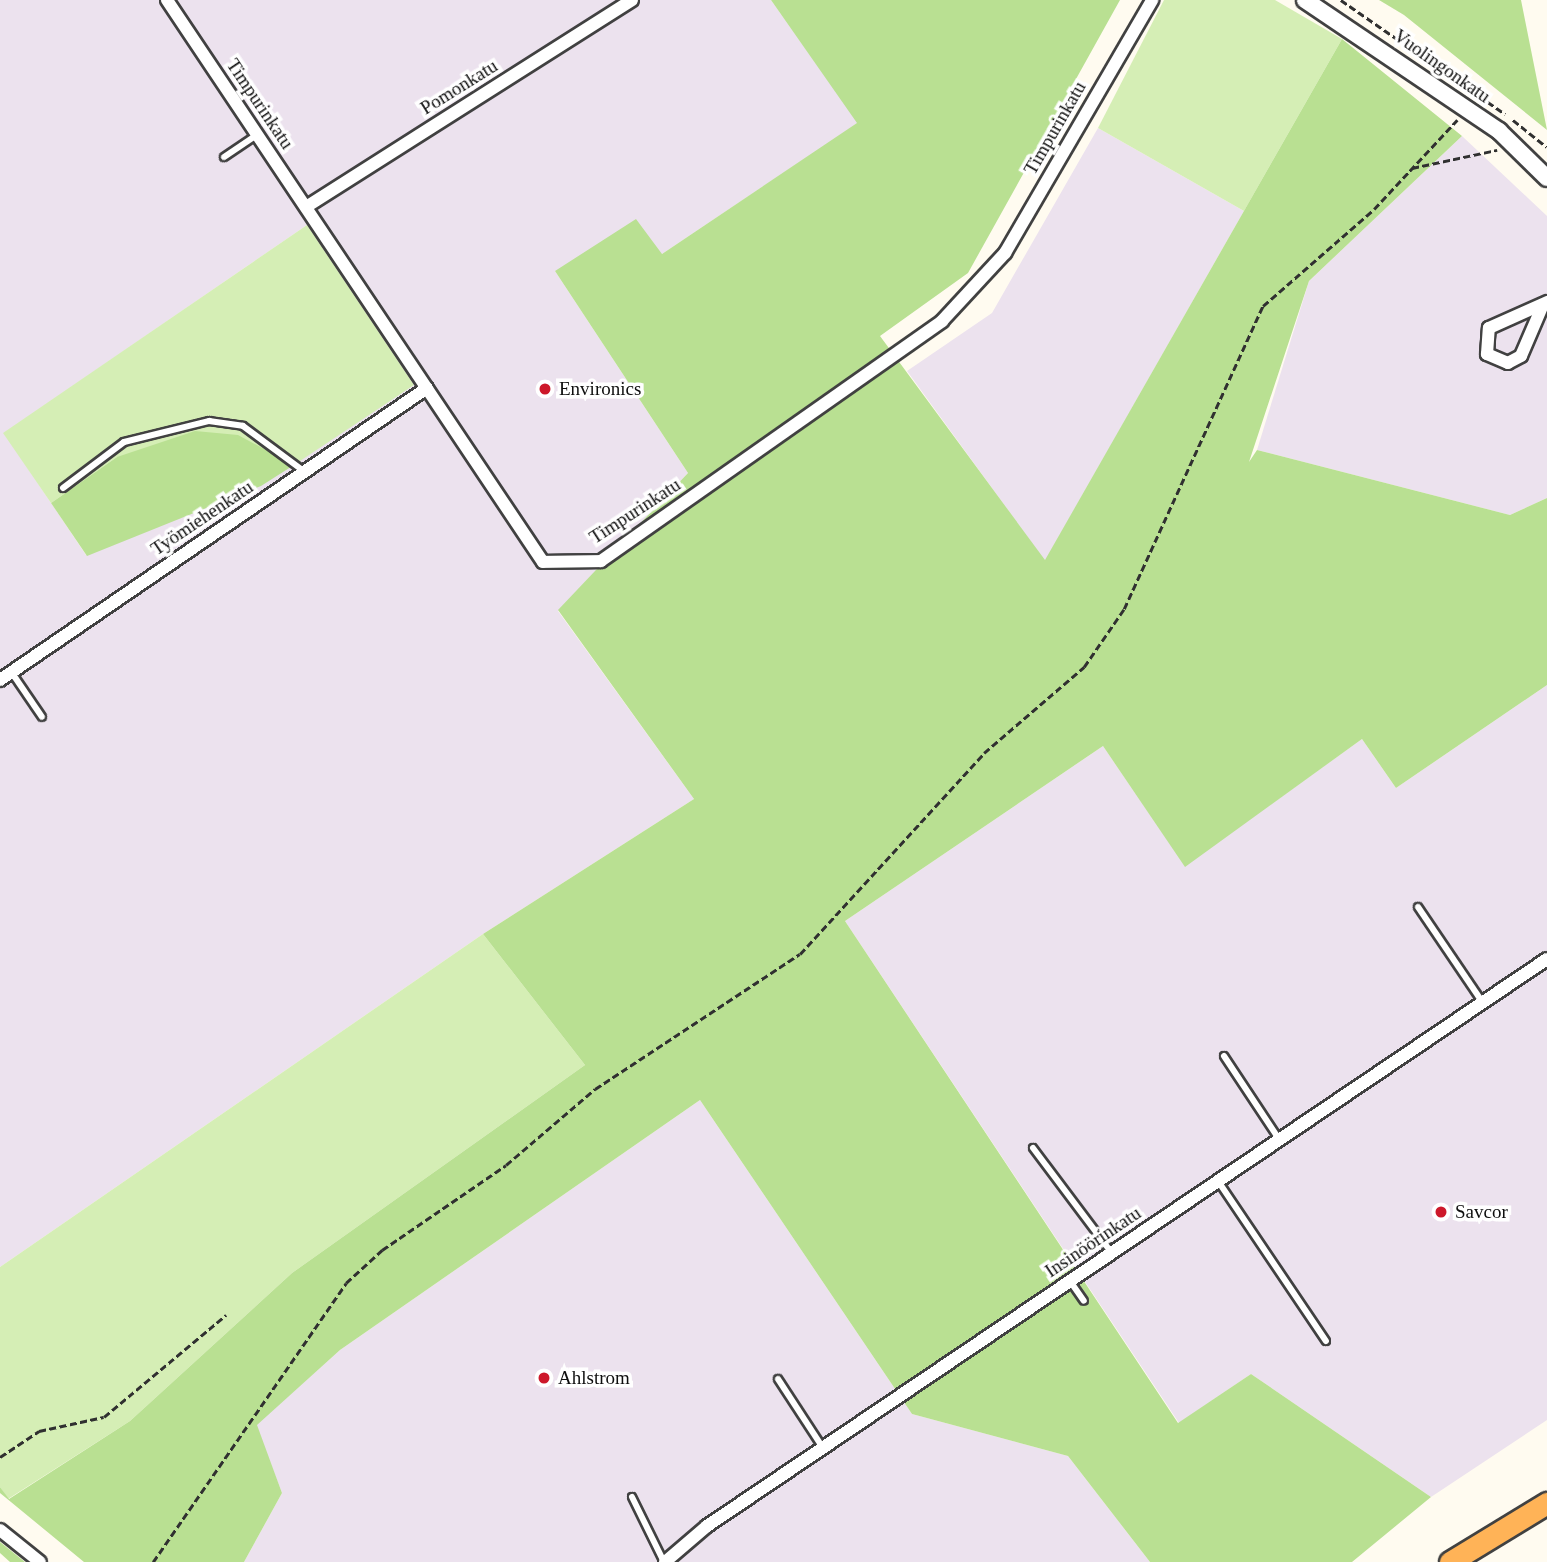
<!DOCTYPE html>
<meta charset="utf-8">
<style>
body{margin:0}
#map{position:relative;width:1547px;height:1562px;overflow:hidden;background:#fffbf0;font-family:Georgia,serif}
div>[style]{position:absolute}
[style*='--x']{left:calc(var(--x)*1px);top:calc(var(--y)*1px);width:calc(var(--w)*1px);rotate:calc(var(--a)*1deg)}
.industrial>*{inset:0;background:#ece2ee}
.green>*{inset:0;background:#d5eeb5}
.forest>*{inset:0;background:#b9e092}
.path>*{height:2.5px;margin-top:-1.25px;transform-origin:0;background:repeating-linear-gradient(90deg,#303030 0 7px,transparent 0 10.5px)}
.roads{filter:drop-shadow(2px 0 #414141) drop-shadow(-2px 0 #414141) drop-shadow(0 2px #414141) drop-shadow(0 -2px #414141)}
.service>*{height:6px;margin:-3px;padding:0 3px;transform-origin:3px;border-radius:3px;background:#fff}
.minor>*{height:12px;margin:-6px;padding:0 6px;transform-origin:6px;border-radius:6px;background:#fff}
.tertiary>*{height:16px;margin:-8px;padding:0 8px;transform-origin:8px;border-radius:8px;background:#fff}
.trunk>*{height:21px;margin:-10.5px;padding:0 10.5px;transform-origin:10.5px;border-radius:10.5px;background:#ffb357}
.dots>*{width:19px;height:19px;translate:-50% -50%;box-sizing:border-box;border:4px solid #fff;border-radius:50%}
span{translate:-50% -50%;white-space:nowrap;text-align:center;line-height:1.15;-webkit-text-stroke:7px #fff;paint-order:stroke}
.street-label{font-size:19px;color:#0e0e0e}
.poi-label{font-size:19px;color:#0e0e0e}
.left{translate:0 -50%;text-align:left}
</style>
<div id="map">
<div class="industrial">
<i style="clip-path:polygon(evenodd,0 0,771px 0,858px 123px,662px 254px,555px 271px,688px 473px,558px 611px,694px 799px,483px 934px,0 1267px,0 0,307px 225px,414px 385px,86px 555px,4px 433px,307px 225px)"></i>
<i style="clip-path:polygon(1098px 128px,1244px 211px,1045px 561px,907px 371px,992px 313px)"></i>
<i style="clip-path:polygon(1462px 136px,1547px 216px,1547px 498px,1510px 515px,1257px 450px,1309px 281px)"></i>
<i style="clip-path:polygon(1547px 685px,1547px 1420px,1431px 1497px,1251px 1374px,1179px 1423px,845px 921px,1103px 746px,1185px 866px,1362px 739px,1396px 788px)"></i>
<i style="clip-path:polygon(700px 1100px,912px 1414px,1068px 1456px,1150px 1562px,244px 1562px,282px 1493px,256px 1425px,340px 1350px)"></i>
</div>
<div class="green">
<i style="clip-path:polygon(1164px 0,1275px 0,1342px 39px,1244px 211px,1098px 128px)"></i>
<i style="clip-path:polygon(307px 225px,414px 385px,294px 465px,117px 457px,51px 503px,3px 433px)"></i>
<i style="clip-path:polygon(483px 934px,585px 1065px,292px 1273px,130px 1421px,8px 1499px,0 1487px,0 1267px)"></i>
</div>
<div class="forest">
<i style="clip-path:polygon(771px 0,1120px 0,968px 273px,880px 336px,1045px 560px,1342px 39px,1462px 136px,1309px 281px,1249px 462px,1257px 450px,1510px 515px,1547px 498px,1547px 685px,1396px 788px,1362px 739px,1185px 867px,1103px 746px,845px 921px,1178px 1423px,1251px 1374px,1431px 1497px,1352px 1562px,1150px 1562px,1068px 1456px,912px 1414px,700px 1100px,340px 1350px,257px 1425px,282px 1493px,244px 1562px,84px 1562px,0 1493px,0 1487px,9px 1499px,130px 1421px,292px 1273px,585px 1065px,483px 934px,694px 799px,558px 610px,688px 473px,555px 271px,636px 219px,662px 254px,857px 123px)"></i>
<i style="clip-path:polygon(1379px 0,1521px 0,1547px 130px,1404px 15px)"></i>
<i style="clip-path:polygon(195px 431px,238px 435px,294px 465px,261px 486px,87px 556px,51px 503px,117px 457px)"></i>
<i style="clip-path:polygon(0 1542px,25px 1562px,10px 1562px,0 1553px)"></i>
</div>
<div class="path">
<i style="--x:1341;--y:0;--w:200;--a:34.8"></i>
<i style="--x:1513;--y:120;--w:43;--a:38.5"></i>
<i style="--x:1412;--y:168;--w:87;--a:-12"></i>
<i style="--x:0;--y:1457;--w:47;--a:-33.7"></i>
<i style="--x:39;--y:1431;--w:66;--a:-12.2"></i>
<i style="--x:104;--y:1417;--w:159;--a:-39.9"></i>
<i style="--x:153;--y:1562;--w:339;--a:-55.3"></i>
<i style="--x:346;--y:1283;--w:49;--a:-42.5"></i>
<i style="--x:382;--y:1250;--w:150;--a:-34.4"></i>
<i style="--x:506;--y:1165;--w:117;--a:-40.5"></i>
<i style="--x:595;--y:1089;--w:245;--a:-33.4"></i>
<i style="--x:800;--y:954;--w:273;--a:-47.5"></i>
<i style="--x:984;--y:753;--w:132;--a:-40.7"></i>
<i style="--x:1084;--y:667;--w:70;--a:-55.4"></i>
<i style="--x:1124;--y:609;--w:333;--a:-65.4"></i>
<i style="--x:1263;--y:306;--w:147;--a:-41.1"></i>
<i style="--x:1374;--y:209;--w:122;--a:-47"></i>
</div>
<div class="roads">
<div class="service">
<i style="--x:224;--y:157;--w:40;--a:-34"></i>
<i style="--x:63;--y:488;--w:76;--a:-37"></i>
<i style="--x:124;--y:442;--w:88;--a:-13.9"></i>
<i style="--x:209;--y:421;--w:34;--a:8"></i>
<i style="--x:243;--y:426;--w:77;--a:36.6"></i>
<i style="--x:12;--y:673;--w:53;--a:55.7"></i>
<i style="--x:1418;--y:907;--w:116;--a:55.9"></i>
<i style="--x:1224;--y:1056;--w:100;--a:56.5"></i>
<i style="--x:1033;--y:1148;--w:130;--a:53.1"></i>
<i style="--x:1218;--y:1181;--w:193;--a:56"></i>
<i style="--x:1070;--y:1281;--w:24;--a:55"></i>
<i style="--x:778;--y:1379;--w:82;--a:56.9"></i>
<i style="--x:632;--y:1497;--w:72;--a:63.8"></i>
</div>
<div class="minor">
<i style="--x:167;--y:0;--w:676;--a:56.22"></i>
<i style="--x:543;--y:562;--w:58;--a:-1"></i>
<i style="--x:601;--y:561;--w:417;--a:-35.1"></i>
<i style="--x:942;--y:321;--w:93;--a:-47.2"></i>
<i style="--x:1005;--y:253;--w:293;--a:-59.8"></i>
<i style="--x:306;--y:207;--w:386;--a:-32.4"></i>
<i style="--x:1542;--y:307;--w:53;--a:113.2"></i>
<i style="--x:1521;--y:356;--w:15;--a:152"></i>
<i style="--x:1508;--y:363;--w:23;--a:-157"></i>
<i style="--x:1487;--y:354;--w:26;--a:-86"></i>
<i style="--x:1489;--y:328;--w:64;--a:-24.1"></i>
<i style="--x:0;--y:680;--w:517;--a:-34.37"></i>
<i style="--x:0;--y:1530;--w:51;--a:38.7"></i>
<i style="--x:665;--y:1562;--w:55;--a:-40.6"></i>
<i style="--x:707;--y:1526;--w:1013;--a:-34.02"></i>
</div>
<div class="tertiary">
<i style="--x:1305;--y:0;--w:234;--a:34"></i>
<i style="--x:1499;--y:131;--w:67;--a:44.4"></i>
</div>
<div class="trunk">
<i style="--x:1450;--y:1562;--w:114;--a:-31.3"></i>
</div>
</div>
<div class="dots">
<i style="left:545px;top:389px;background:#cd182a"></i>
<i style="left:1441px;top:1212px;background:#cd182a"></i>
<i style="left:544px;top:1378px;background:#cd182a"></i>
</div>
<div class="street-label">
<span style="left:1442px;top:66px;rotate:35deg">Vuolingonkatu</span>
<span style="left:459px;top:87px;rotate:-32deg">Pomonkatu</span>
<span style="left:260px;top:104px;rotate:56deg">Timpurinkatu</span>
<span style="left:1055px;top:128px;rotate:-60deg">Timpurinkatu</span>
<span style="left:635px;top:511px;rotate:-33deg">Timpurinkatu</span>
<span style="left:202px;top:518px;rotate:-34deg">Työmiehenkatu</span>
<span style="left:1093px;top:1242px;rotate:-34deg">Insinöörinkatu</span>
</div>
<div class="poi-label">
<span class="left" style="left:559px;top:389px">Environics</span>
<span class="left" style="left:1455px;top:1212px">Savcor</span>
<span class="left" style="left:558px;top:1378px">Ahlstrom</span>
</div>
</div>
